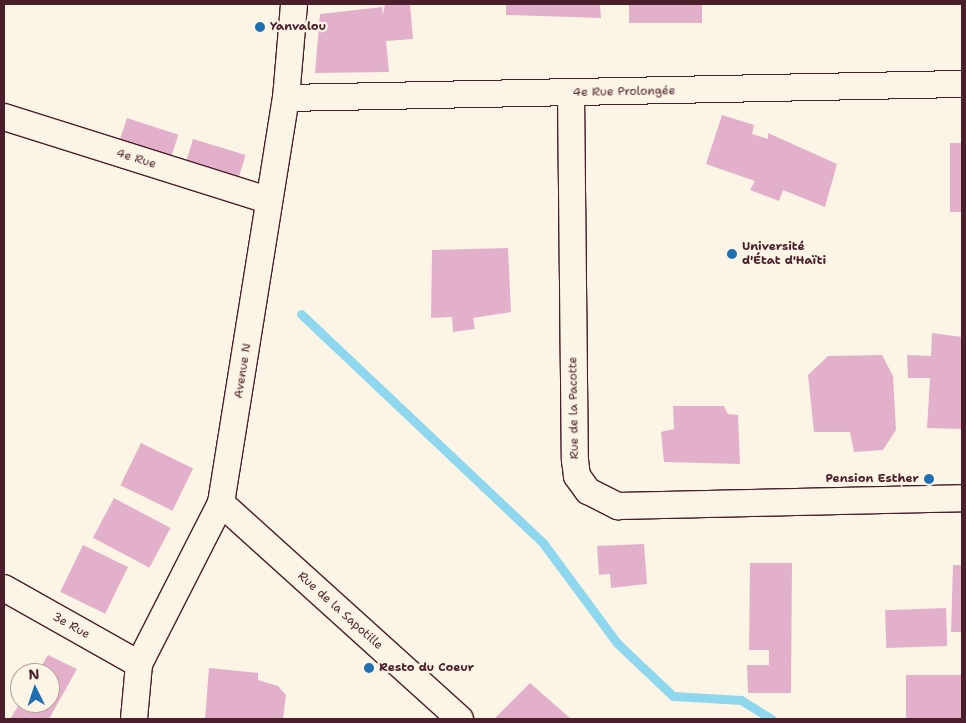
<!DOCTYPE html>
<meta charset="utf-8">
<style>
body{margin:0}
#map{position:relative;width:966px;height:723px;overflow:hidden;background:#fcf5e5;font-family:"Shantell Sans",sans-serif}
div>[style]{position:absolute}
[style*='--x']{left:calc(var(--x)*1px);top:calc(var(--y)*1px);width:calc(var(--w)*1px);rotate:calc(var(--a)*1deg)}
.stream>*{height:9px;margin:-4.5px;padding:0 4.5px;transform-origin:4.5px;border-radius:4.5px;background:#8ed7ef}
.building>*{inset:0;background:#e3b0cc;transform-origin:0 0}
.roads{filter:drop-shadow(1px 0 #4a1f2b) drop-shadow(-1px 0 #4a1f2b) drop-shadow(0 1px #4a1f2b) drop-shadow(0 -1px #4a1f2b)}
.minor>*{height:26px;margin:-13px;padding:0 13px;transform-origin:13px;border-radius:13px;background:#fcf5e5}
.dots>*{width:14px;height:14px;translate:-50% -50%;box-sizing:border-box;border:2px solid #fcf5e5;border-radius:50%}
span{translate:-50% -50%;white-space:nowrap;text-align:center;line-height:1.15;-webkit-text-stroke:4.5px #fcf5e5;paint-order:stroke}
.poi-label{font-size:12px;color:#4a1f2b;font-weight:700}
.left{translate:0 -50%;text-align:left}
.right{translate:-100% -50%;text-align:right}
.street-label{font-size:12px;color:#4a1f2b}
.frame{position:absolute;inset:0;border:5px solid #4a1f2b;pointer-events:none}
.north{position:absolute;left:10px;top:663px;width:50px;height:50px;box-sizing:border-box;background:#fcf5e5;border:1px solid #b59f9b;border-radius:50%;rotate:356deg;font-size:14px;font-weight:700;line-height:20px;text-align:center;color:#4a1f2b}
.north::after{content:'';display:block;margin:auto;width:18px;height:22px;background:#1f6fb2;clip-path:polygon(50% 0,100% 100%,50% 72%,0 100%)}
</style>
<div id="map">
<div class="stream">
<i style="--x:301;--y:314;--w:333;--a:43.4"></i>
<i style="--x:543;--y:543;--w:124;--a:53.5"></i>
<i style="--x:617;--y:643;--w:77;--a:43.4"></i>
<i style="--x:673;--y:696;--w:68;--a:3.4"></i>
<i style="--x:741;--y:700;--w:36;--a:32"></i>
</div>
<div class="building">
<i style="clip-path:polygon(385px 4px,410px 4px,413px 39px,386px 41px,389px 72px,315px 73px,320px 14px,382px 7px,383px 15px)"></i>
<i style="clip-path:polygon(506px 4px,600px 4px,601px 18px,506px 15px)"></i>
<i style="left:629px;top:4px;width:73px;height:19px"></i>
<i style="clip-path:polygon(722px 115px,754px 125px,752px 134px,768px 139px,768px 133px,837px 164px,825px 207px,783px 190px,779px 201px,750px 190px,755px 181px,706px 164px)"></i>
<i style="left:127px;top:118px;width:54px;height:34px;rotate:18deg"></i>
<i style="left:193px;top:139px;width:55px;height:35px;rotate:17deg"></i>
<i style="left:962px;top:143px;width:69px;height:12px;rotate:90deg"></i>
<i style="clip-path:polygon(508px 248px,511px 312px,473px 318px,475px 329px,453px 332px,452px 317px,431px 318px,432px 250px)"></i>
<i style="clip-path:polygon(932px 333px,962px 337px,962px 429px,927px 428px,930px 378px,908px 378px,907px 355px,931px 356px)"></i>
<i style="clip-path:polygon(882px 355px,893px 376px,896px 430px,883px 450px,854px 452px,850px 432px,814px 432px,808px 375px,828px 356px)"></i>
<i style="clip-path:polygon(673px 406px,724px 406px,728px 414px,738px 415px,740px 464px,664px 462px,661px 432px,674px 429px)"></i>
<i style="left:141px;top:443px;width:58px;height:47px;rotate:26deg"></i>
<i style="left:114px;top:498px;width:64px;height:45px;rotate:28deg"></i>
<i style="clip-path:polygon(644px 544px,647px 584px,611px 588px,610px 574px,599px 575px,597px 546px)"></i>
<i style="left:83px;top:545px;width:50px;height:52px;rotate:26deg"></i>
<i style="clip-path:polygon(750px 563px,792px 563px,791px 693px,748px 693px,747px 665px,769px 665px,769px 650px,749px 650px)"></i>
<i style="clip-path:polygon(953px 565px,962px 565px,962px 632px,951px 632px)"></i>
<i style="left:946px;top:608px;width:38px;height:61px;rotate:88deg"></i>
<i style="clip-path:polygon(48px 655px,77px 669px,49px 719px,10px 719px,20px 703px,50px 703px,50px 673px,37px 673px)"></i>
<i style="clip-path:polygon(209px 668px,258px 673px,258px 680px,278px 686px,286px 695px,283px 719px,205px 719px)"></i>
<i style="left:962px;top:675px;width:44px;height:56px;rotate:90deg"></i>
<i style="clip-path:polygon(530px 683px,571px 719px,494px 719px)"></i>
</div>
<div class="roads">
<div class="minor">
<i style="--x:571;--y:93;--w:367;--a:89.4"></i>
<i style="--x:575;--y:460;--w:16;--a:83"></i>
<i style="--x:577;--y:476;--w:19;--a:54"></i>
<i style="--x:588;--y:491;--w:34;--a:27"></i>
<i style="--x:618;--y:506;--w:344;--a:-1.3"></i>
<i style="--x:286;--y:98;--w:676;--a:-1.19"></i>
<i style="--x:4;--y:117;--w:277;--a:17.5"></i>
<i style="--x:221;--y:503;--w:322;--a:42.1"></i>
<i style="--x:4;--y:588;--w:155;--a:29.4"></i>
<i style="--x:134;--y:719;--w:55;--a:-84.8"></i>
<i style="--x:139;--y:664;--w:181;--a:-63"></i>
<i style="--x:221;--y:503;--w:410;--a:-80.9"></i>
<i style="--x:286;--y:98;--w:94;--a:-85.1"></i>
</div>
</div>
<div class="dots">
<i style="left:260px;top:27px;background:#1f6fb2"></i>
<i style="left:732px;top:254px;background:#1f6fb2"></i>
<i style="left:929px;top:479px;background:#1f6fb2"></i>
<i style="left:369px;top:668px;background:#1f6fb2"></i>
</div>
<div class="poi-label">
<span class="left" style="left:270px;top:27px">Yanvalou</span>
<span class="left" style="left:742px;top:254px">Université<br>d'État d'Haïti</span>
<span class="right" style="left:919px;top:479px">Pension Esther</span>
<span class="left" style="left:379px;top:668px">Resto du Coeur</span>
</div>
<div class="street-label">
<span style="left:624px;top:92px;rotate:-1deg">4e Rue Prolongée</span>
<span style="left:136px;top:159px;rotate:17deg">4e Rue</span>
<span style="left:243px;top:371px;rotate:-81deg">Avenue N</span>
<span style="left:574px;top:408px;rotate:-91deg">Rue de la Pacotte</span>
<span style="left:340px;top:611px;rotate:42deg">Rue de la Sapotille</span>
<span style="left:71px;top:626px;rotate:29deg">3e Rue</span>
</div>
<div class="frame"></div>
<div class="north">N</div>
</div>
